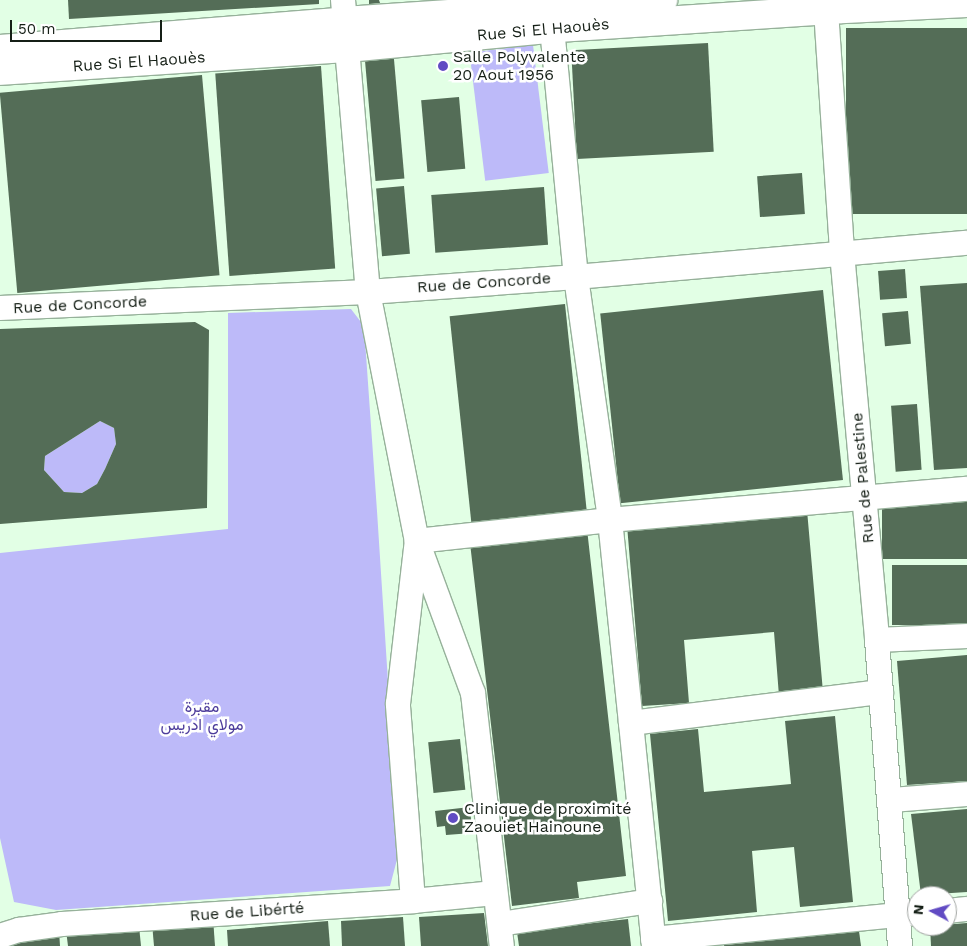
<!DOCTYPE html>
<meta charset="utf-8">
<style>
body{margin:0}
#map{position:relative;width:967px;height:946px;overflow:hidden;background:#e2ffe5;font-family:"Work Sans",Vazirmatn,sans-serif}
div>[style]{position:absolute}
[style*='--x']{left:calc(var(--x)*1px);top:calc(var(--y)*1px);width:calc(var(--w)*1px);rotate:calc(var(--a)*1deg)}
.green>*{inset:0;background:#bdbaf9;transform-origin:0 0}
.building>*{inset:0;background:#546d57;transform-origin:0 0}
.roads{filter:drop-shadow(1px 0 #96b19a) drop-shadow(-1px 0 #96b19a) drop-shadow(0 1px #96b19a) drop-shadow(0 -1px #96b19a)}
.minor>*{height:24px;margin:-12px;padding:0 12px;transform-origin:12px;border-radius:12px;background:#fff}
.tertiary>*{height:28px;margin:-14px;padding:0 14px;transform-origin:14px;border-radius:14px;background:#fff}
.dots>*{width:14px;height:14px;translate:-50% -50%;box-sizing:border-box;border:2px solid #fff;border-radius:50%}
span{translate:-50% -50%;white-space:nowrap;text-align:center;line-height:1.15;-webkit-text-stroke:5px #fff;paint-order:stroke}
.street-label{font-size:16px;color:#151f16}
.poi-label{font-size:16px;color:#151f16}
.left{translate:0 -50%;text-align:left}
.park-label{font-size:16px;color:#4d3c9b}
.north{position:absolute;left:907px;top:886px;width:50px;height:50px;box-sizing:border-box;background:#fff;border:1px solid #a1a5a2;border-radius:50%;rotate:276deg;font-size:14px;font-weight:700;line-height:20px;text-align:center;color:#151f16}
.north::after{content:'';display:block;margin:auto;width:18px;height:22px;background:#614bc3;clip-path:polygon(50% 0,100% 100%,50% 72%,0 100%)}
.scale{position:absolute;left:10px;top:20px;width:152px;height:22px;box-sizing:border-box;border:2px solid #151f16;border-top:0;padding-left:6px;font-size:15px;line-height:18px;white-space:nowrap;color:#151f16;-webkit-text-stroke:4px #fff;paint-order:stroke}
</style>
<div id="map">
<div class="green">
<i style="left:533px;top:45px;width:129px;height:64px;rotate:83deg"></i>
<i style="clip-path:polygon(351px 309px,364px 326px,377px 511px,399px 852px,390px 886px,56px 910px,14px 902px,0 838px,0 553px,228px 529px,228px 313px)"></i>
<i style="clip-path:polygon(100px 421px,114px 428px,116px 444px,105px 469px,97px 484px,82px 493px,64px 492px,44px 470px,45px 456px)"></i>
</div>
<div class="building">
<i style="clip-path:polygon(68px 0,319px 0,319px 4px,69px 19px)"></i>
<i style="clip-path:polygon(369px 0,379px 0,380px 3px,369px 4px)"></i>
<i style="left:967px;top:28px;width:186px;height:121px;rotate:90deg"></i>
<i style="left:708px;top:43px;width:109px;height:137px;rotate:87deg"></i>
<i style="left:393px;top:48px;width:131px;height:29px;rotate:85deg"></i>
<i style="left:321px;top:66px;width:203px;height:106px;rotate:86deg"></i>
<i style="left:202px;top:75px;width:201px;height:203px;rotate:85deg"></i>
<i style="left:459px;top:97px;width:72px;height:38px;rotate:85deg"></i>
<i style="left:802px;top:173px;width:41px;height:45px;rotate:86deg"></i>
<i style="left:404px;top:186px;width:68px;height:28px;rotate:85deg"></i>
<i style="left:544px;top:187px;width:58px;height:113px;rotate:86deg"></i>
<i style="left:905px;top:269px;width:29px;height:27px;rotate:86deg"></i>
<i style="clip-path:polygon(967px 283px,967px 468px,934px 470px,920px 286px)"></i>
<i style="left:823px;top:290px;width:191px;height:224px;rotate:84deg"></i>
<i style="left:565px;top:304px;width:210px;height:116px;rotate:84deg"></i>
<i style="left:908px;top:311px;width:33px;height:26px;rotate:85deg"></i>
<i style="clip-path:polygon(evenodd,195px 322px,209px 330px,207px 508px,0 524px,0 329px,195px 322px,100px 421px,114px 428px,116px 444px,105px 469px,97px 484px,82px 493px,64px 492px,44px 470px,45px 456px,100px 421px)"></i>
<i style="left:917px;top:404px;width:66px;height:26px;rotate:86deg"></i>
<i style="left:967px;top:499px;width:60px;height:85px;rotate:90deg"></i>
<i style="clip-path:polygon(807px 510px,823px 692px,779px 696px,774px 632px,684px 640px,689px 703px,642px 706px,627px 525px)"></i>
<i style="clip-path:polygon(587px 529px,626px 876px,577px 882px,579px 898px,512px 906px,470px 543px)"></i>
<i style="left:967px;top:565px;width:60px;height:75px;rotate:90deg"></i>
<i style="clip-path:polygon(967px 655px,967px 781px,907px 785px,897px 661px)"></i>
<i style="clip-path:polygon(835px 716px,853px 902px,800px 907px,794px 847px,752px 851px,757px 912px,668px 921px,650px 734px,698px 729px,704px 792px,791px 784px,785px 721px)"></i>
<i style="left:460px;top:739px;width:51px;height:32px;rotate:84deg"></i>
<i style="clip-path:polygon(470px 807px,472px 833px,446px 835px,445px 826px,437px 827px,435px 811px)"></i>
<i style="clip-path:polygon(967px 809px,967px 892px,921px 895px,911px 814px)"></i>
<i style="clip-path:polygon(484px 913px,488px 946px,421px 946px,419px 917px)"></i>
<i style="clip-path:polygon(403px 917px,405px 946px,342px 946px,341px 921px)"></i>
<i style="clip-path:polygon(213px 918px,215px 946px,154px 946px,152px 923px)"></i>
<i style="clip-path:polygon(628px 919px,631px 946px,519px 946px,517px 932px)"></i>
<i style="clip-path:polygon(328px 921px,330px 946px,228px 946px,227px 930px)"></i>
<i style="clip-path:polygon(967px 923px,967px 946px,931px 946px,930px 926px)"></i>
<i style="clip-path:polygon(139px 926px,141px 946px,68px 946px,66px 930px)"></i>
<i style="clip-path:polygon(59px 929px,60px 946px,0 946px)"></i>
<i style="clip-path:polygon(859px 931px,861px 946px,724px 946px,724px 945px)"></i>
</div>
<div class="roads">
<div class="minor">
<i style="--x:343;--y:0;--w:21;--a:85"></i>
<i style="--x:826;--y:10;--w:244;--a:86.2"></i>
<i style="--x:842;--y:253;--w:389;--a:84.8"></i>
<i style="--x:877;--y:640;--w:307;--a:85.7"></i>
<i style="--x:552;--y:28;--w:250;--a:84.5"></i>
<i style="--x:576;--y:277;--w:245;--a:82"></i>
<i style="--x:610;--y:520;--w:428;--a:84.1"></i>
<i style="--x:347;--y:48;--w:245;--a:85.1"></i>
<i style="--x:368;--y:292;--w:254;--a:78.9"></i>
<i style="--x:417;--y:541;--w:162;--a:69.8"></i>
<i style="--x:473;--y:693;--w:255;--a:83.5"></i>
<i style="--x:0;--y:308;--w:368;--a:-2.5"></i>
<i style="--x:368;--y:292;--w:209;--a:-4.1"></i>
<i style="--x:576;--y:277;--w:392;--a:-5"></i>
<i style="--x:877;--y:640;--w:90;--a:-2.5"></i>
<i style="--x:631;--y:723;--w:252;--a:-7.1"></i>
<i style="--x:891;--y:800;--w:76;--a:-4.5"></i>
<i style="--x:413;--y:901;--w:198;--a:-94.4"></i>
<i style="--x:398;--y:704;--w:164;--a:-83.4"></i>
<i style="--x:417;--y:541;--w:194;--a:-6.2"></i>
<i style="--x:610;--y:520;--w:358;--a:-5"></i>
<i style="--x:947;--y:911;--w:20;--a:-6"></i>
<i style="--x:500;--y:924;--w:152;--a:-8.7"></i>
<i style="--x:0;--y:936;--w:20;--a:-18"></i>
<i style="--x:19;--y:930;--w:43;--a:-7.9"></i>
<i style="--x:62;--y:924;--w:352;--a:-3.7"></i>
<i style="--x:413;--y:901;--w:82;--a:-5.6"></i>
<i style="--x:653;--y:939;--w:265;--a:-5.6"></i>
</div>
<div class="tertiary">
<i style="--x:0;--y:49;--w:359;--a:-4.6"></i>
<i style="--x:358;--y:20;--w:306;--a:-3.8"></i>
<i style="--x:0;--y:71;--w:348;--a:-3.8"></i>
<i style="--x:347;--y:48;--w:212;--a:-5.4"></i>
<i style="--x:558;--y:28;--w:269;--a:-3.8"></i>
<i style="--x:826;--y:10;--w:141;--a:-2.8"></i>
</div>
</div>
<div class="dots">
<i style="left:443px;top:66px;background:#614bc3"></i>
<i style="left:453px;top:818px;background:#614bc3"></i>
</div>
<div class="street-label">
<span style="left:543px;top:30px;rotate:-5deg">Rue Si El Haouès</span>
<span style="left:139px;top:62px;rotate:-4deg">Rue Si El Haouès</span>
<span style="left:484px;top:283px;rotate:-4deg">Rue de Concorde</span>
<span style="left:80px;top:305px;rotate:-3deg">Rue de Concorde</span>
<span style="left:863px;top:478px;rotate:-95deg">Rue de Palestine</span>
<span style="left:247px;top:912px;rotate:-4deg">Rue de Libérté</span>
</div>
<div class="poi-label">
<span class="left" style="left:453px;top:66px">Salle Polyvalente<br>20 Aout 1956</span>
<span class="left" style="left:464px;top:818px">Clinique de proximité<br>Zaouiet Hainoune</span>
</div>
<div class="park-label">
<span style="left:202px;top:716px">مقبرة<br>مولاي ادريس</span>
</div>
<div class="north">N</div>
<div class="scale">50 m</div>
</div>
